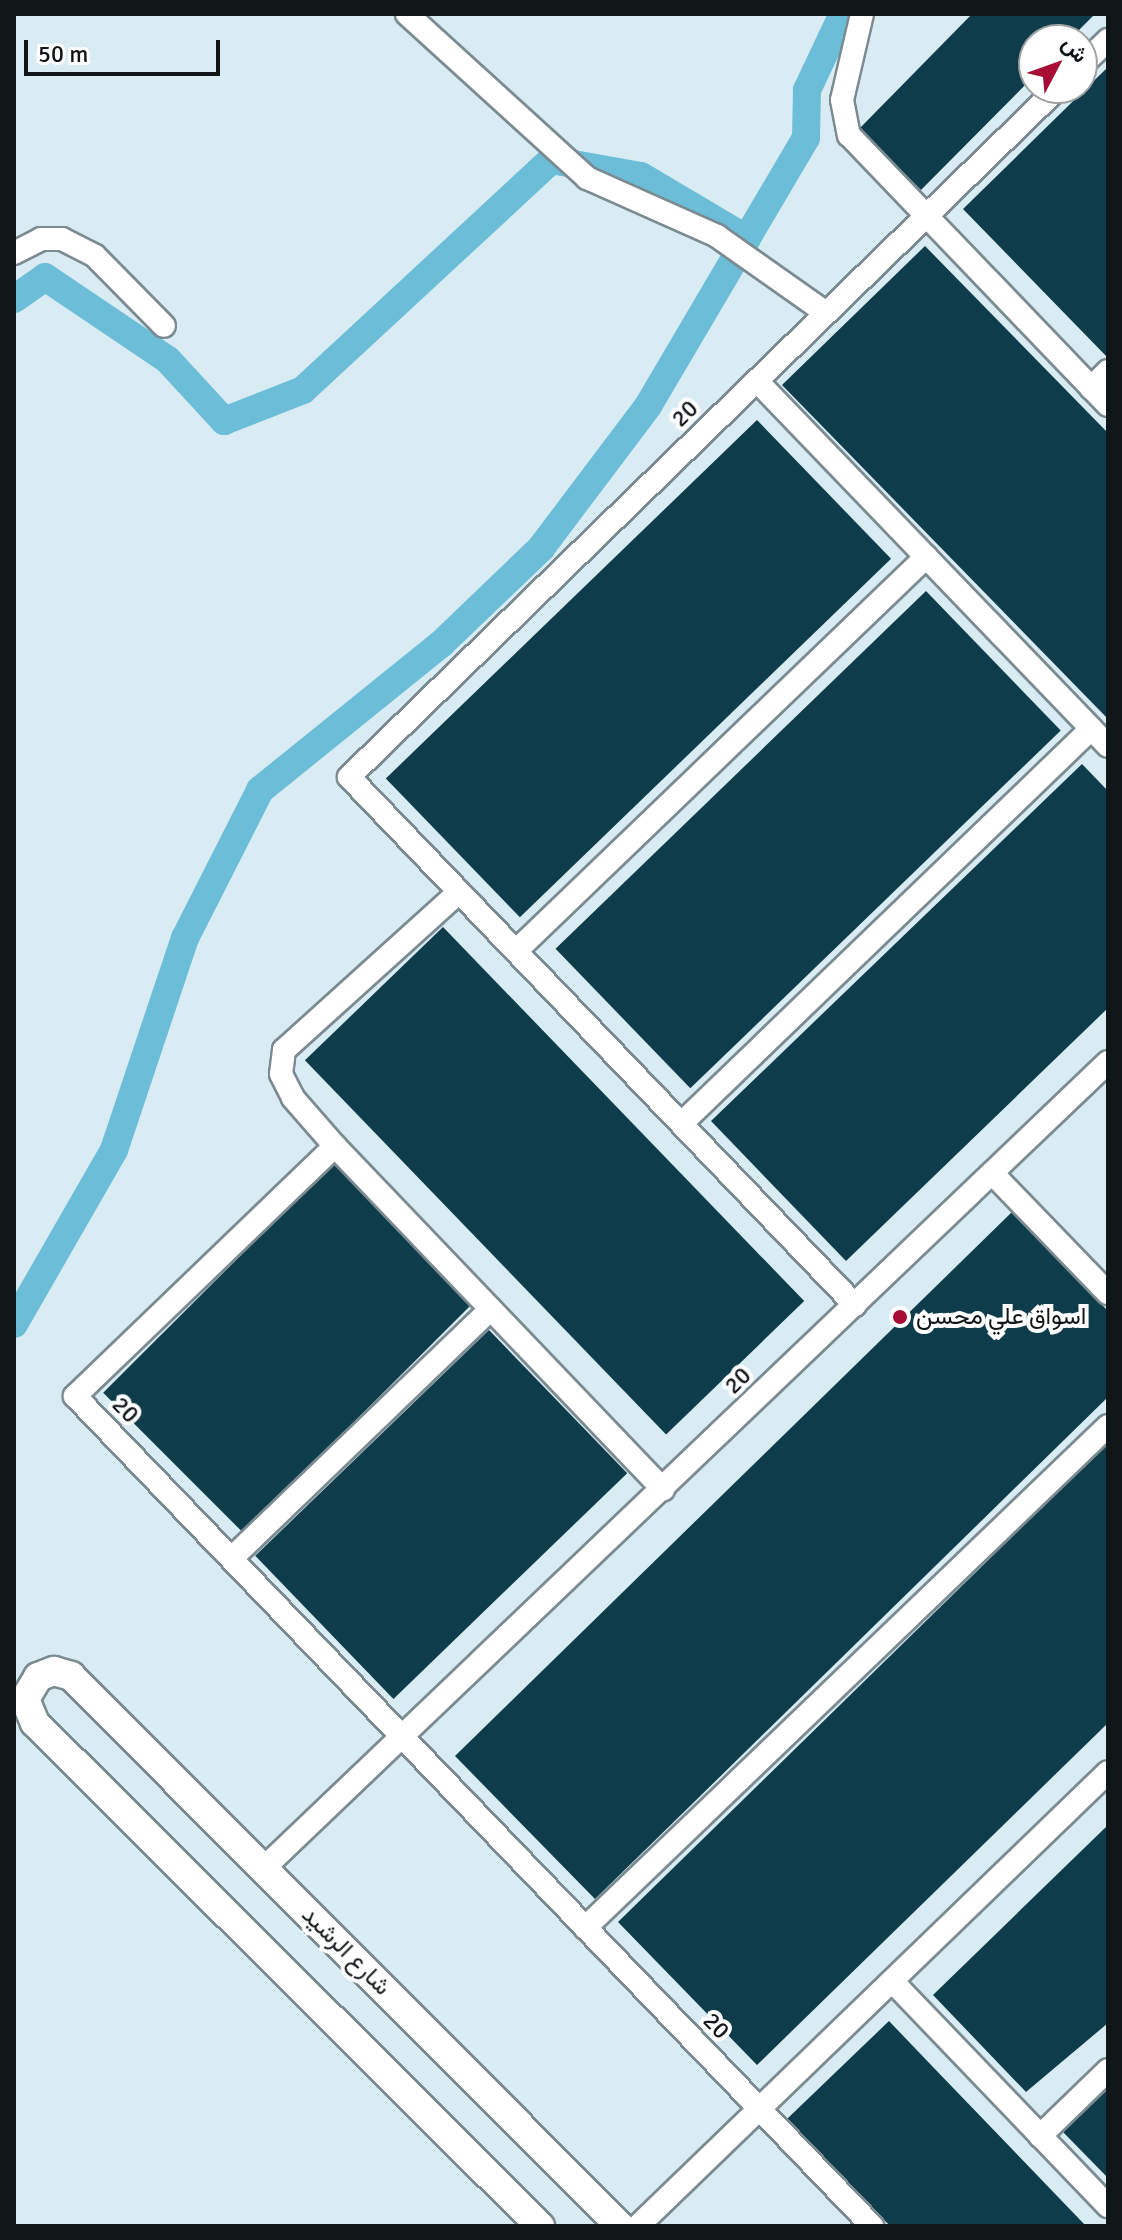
<!DOCTYPE html>
<meta charset="utf-8">
<style>
body{margin:0}
#map{position:relative;width:1122px;height:2240px;overflow:hidden;background:#daecf3;font-family:Signika,Vazirmatn,sans-serif}
div>[style]{position:absolute}
[style*='--x']{left:calc(var(--x)*1px);top:calc(var(--y)*1px);width:calc(var(--w)*1px);rotate:calc(var(--a)*1deg)}
.canal>*{height:28px;margin:-14px;padding:0 14px;transform-origin:14px;border-radius:14px;background:#6bbdd8}
.building>*{inset:0;background:#0e3c4a;transform-origin:0 0}
.roads{filter:drop-shadow(2px 0 #7b8b91) drop-shadow(-2px 0 #7b8b91) drop-shadow(0 2px #7b8b91) drop-shadow(0 -2px #7b8b91)}
.minor>*{height:22px;margin:-11px;padding:0 11px;transform-origin:11px;border-radius:11px;background:#fff}
.tertiary>*{height:28px;margin:-14px;padding:0 14px;transform-origin:14px;border-radius:14px;background:#fff}
.dots>*{width:22px;height:22px;translate:-50% -50%;box-sizing:border-box;border:4px solid #fff;border-radius:50%}
span{translate:-50% -50%;white-space:nowrap;text-align:center;line-height:1.15;-webkit-text-stroke:8px #fff;paint-order:stroke}
.street-label{font-size:24px;color:#101618}
.poi-label{font-size:24px;color:#101618}
.left{translate:0 -50%;text-align:left}
.frame{position:absolute;inset:0;border:16px solid #101618;pointer-events:none}
.north{position:absolute;left:1018px;top:24px;width:80px;height:80px;box-sizing:border-box;background:#fff;border:2px solid #9fa2a3;border-radius:50%;rotate:49deg;font-size:22px;font-weight:700;line-height:32px;text-align:center;color:#101618}
.north::after{content:'';display:block;margin:auto;width:28px;height:36px;background:#a70d35;clip-path:polygon(50% 0,100% 100%,50% 72%,0 100%)}
.scale{position:absolute;left:24px;top:40px;width:196px;height:36px;box-sizing:border-box;border:4px solid #101618;border-top:0;padding-left:10px;font-size:24px;line-height:28px;white-space:nowrap;color:#101618;-webkit-text-stroke:6px #fff;paint-order:stroke}
</style>
<div id="map">
<div class="canal">
<i style="--x:14;--y:299;--w:38;--a:-35"></i>
<i style="--x:45;--y:277;--w:148;--a:34"></i>
<i style="--x:168;--y:360;--w:83;--a:47.4"></i>
<i style="--x:224;--y:421;--w:85;--a:-21.4"></i>
<i style="--x:303;--y:390;--w:338;--a:-42.8"></i>
<i style="--x:551;--y:160;--w:91;--a:10.1"></i>
<i style="--x:641;--y:176;--w:123;--a:30.7"></i>
<i style="--x:14;--y:1324;--w:201;--a:-60.1"></i>
<i style="--x:114;--y:1150;--w:224;--a:-71.5"></i>
<i style="--x:185;--y:938;--w:166;--a:-63.1"></i>
<i style="--x:260;--y:790;--w:233;--a:-38.9"></i>
<i style="--x:441;--y:644;--w:139;--a:-43.8"></i>
<i style="--x:541;--y:548;--w:178;--a:-53"></i>
<i style="--x:648;--y:406;--w:311;--a:-59.5"></i>
<i style="--x:806;--y:138;--w:48;--a:-88.8"></i>
<i style="--x:807;--y:90;--w:84;--a:-64.7"></i>
</div>
<div class="building">
<i style="clip-path:polygon(972px 14px,1095px 14px,1069px 40px,1034px 40px,1034px 76px,921px 190px,859px 129px)"></i>
<i style="clip-path:polygon(1108px 67px,1108px 358px,963px 209px)"></i>
<i style="clip-path:polygon(925px 246px,1108px 433px,1108px 719px,782px 385px)"></i>
<i style="left:757px;top:420px;width:193px;height:516px;rotate:46deg"></i>
<i style="left:926px;top:591px;width:194px;height:515px;rotate:46deg"></i>
<i style="clip-path:polygon(1082px 764px,1108px 791px,1108px 1008px,846px 1261px,711px 1121px)"></i>
<i style="left:443px;top:927px;width:520px;height:192px;rotate:46deg"></i>
<i style="left:333px;top:1163px;width:198px;height:325px;rotate:45deg"></i>
<i style="clip-path:polygon(1012px 1212px,1108px 1311px,1108px 1397px,595px 1899px,455px 1756px)"></i>
<i style="left:489px;top:1330px;width:199px;height:325px;rotate:46deg"></i>
<i style="clip-path:polygon(1108px 1443px,1108px 1723px,757px 2065px,618px 1922px)"></i>
<i style="clip-path:polygon(1108px 1825px,1108px 2023px,1026px 2092px,933px 1995px)"></i>
<i style="clip-path:polygon(889px 2021px,933px 2067px,1086px 2226px,890px 2226px,831px 2165px,787px 2119px)"></i>
<i style="clip-path:polygon(1108px 2089px,1108px 2178px,1063px 2132px)"></i>
</div>
<div class="roads">
<div class="minor">
<i style="--x:407;--y:14;--w:244;--a:42.3"></i>
<i style="--x:587;--y:178;--w:142;--a:24"></i>
<i style="--x:717;--y:236;--w:133;--a:35.2"></i>
<i style="--x:862;--y:14;--w:88;--a:103.1"></i>
<i style="--x:842;--y:100;--w:36;--a:79"></i>
<i style="--x:849;--y:135;--w:374;--a:46.2"></i>
<i style="--x:1082;--y:65;--w:36;--a:-44"></i>
<i style="--x:14;--y:253;--w:30;--a:-27"></i>
<i style="--x:41;--y:239;--w:21;--a:0"></i>
<i style="--x:62;--y:239;--w:37;--a:27"></i>
<i style="--x:95;--y:256;--w:98;--a:45.4"></i>
<i style="--x:757;--y:381;--w:506;--a:46.12"></i>
<i style="--x:1091;--y:388;--w:24;--a:-45"></i>
<i style="--x:459;--y:892;--w:236;--a:137.9"></i>
<i style="--x:284;--y:1050;--w:24;--a:97"></i>
<i style="--x:281;--y:1074;--w:27;--a:63"></i>
<i style="--x:293;--y:1098;--w:64;--a:48.8"></i>
<i style="--x:335;--y:1146;--w:475;--a:46.3"></i>
<i style="--x:516;--y:951;--w:569;--a:-43.86"></i>
<i style="--x:682;--y:1123;--w:568;--a:-43.93"></i>
<i style="--x:335;--y:1146;--w:361;--a:136.1"></i>
<i style="--x:75;--y:1396;--w:1151;--a:46.16"></i>
<i style="--x:992;--y:1173;--w:167;--a:46"></i>
<i style="--x:855;--y:1305;--w:731;--a:-133.78"></i>
<i style="--x:349;--y:777;--w:989;--a:-44.18"></i>
<i style="--x:232;--y:1558;--w:359;--a:-43.9"></i>
<i style="--x:264;--y:1868;--w:1167;--a:-43.68"></i>
<i style="--x:585;--y:1928;--w:725;--a:-43.83"></i>
<i style="--x:892;--y:1981;--w:312;--a:46.2"></i>
<i style="--x:1040;--y:2136;--w:95;--a:-44.1"></i>
<i style="--x:638;--y:2226;--w:653;--a:-44.01"></i>
</div>
<div class="tertiary">
<i style="--x:540;--y:2226;--w:713;--a:-135.11"></i>
<i style="--x:35;--y:1723;--w:26;--a:-113"></i>
<i style="--x:25;--y:1699;--w:26;--a:-59"></i>
<i style="--x:38;--y:1677;--w:17;--a:-21"></i>
<i style="--x:54;--y:1671;--w:18;--a:16"></i>
<i style="--x:71;--y:1676;--w:777;--a:45.05"></i>
</div>
</div>
<div class="dots">
<i style="left:900px;top:1317px;background:#a70d35"></i>
</div>
<div class="street-label">
<span style="left:685px;top:414px;rotate:-44deg">20</span>
<span style="left:738px;top:1381px;rotate:-44deg">20</span>
<span style="left:125px;top:1410px;rotate:46deg">20</span>
<span style="left:346px;top:1951px;rotate:45deg">شارع الرشيد</span>
<span style="left:716px;top:2026px;rotate:46deg">20</span>
</div>
<div class="poi-label">
<span class="left" style="left:916px;top:1317px">اسواق علي محسن</span>
</div>
<div class="frame"></div>
<div class="north">ش</div>
<div class="scale">50 m</div>
</div>
